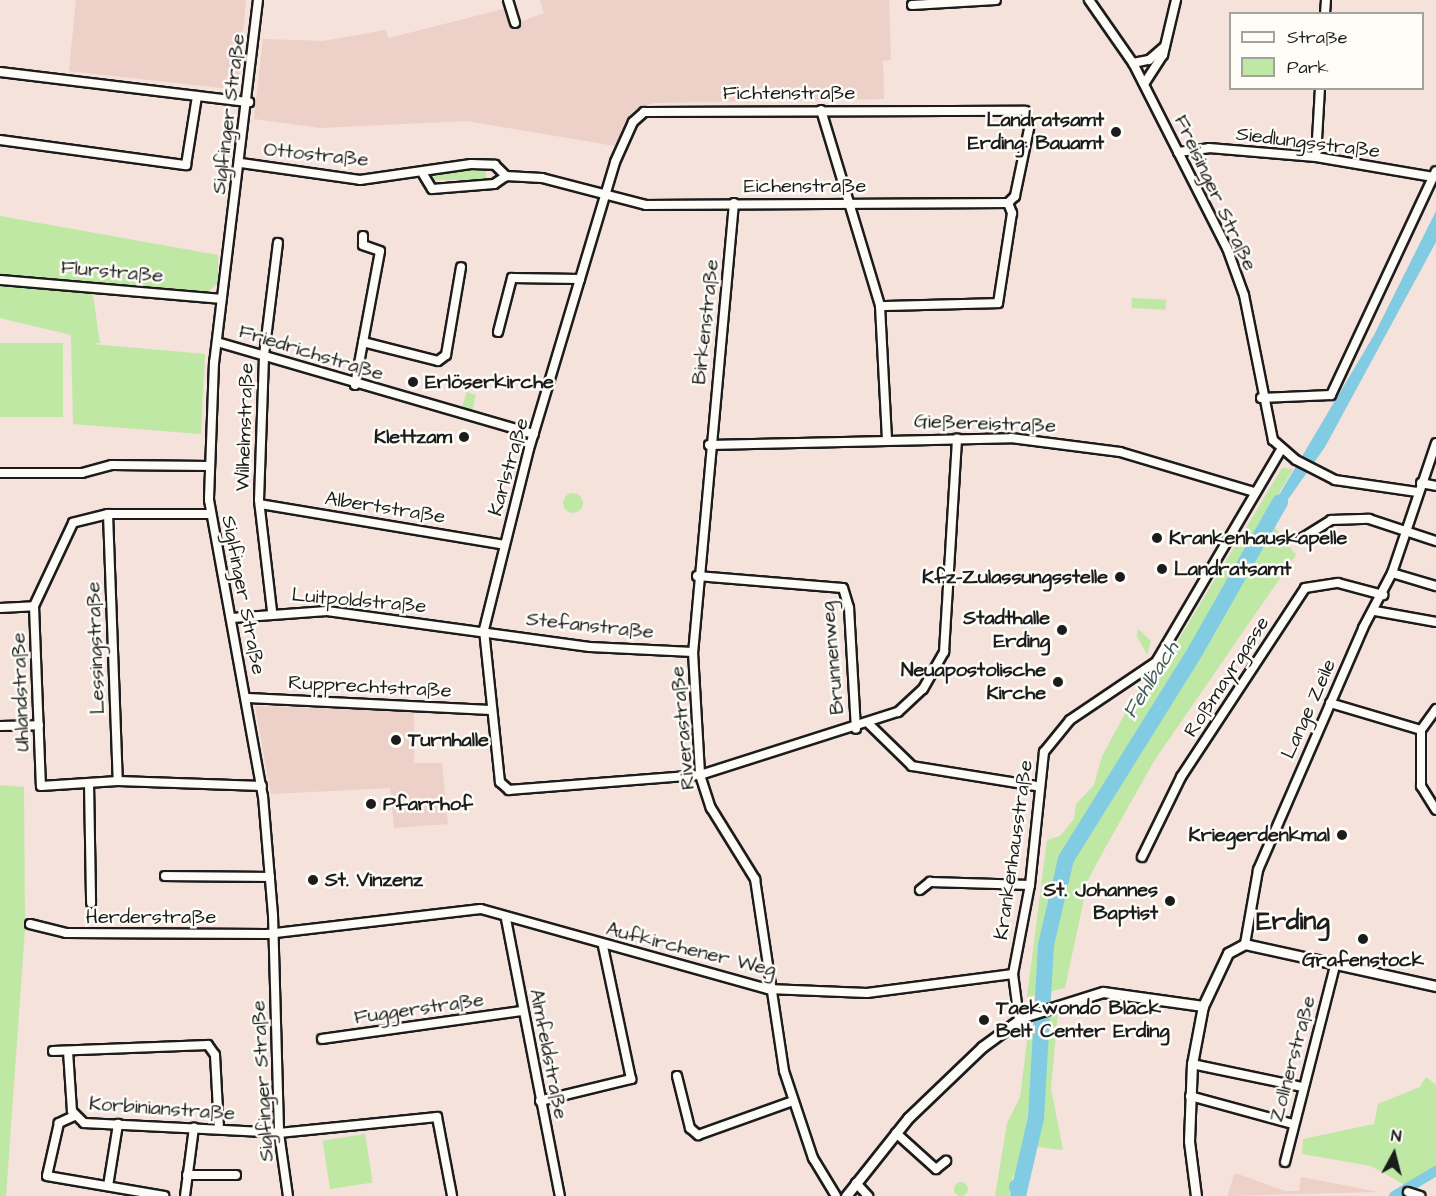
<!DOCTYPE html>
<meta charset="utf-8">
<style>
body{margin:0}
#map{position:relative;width:1436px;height:1196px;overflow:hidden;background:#f4e2db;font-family:"Architects Daughter",sans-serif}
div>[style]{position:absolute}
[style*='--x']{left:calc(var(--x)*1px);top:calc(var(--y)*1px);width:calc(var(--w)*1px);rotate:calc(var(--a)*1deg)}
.built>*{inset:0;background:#edd0c7}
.green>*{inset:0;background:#bee8a4;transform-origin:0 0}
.round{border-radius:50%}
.water>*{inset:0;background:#81cce2}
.canal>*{height:10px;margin:-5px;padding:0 5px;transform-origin:5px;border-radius:5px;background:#81cce2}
.river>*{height:16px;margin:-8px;padding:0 8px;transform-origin:8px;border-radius:8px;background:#81cce2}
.roads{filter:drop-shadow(2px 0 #1c1c1c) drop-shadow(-2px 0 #1c1c1c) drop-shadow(0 2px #1c1c1c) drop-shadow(0 -2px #1c1c1c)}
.minor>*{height:8px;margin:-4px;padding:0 4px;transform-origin:4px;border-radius:4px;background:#fdfcf7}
.tertiary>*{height:9px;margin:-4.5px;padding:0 4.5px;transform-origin:4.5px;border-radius:4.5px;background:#fdfcf7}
.dots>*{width:16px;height:16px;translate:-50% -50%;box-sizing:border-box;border:3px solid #fdfcf7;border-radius:50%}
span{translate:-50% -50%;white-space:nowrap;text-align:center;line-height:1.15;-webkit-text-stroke:5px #fdfcf7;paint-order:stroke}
.street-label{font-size:20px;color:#1c1c1c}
.poi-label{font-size:20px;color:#1c1c1c;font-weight:700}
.right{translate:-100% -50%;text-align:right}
.left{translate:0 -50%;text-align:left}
.water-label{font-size:21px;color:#3f5a61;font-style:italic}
.district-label{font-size:26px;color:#1c1c1c;font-weight:700}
.legend{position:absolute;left:1229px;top:12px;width:195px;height:78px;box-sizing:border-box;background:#fdfcf7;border:2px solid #a3a29f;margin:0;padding:8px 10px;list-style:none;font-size:18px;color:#1c1c1c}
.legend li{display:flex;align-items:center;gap:12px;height:30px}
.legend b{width:30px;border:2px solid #a3a29f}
.north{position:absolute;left:1364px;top:1124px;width:60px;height:60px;-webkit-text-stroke:4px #fdfcf7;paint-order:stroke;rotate:7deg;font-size:16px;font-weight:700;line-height:24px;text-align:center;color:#1c1c1c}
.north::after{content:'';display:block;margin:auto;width:21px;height:27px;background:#1c1c1c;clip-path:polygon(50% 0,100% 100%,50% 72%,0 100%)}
</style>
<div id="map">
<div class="built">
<i style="clip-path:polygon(76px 0,246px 0,238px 90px,69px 71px)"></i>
<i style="clip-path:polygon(540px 0,889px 0,891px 60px,883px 61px,884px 99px,654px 103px,633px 111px,615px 146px,467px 121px,321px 128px,254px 119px,263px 39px,323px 41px,385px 30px,389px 38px,515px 6px,520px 22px,544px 13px)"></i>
<i style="clip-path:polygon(255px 706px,414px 711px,414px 763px,442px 763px,448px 824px,394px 828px,390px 788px,271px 794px)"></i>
<i style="clip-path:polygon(1235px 1173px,1285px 1191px,1299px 1191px,1301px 1177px,1379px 1192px,1227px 1196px)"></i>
</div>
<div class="green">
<i style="left:486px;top:168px;width:12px;height:52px;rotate:90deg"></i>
<i style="clip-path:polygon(0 216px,218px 255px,218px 283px,204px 295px,0 277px)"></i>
<i style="clip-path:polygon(0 281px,92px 289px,100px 343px,92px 344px,205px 354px,201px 434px,73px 424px,71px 335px,0 318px)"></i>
<i style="left:1132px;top:298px;width:34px;height:10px;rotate:3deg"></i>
<i style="left:0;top:343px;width:63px;height:74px"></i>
<i style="clip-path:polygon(467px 392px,476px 395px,472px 411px,442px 403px,462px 407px)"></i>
<i style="clip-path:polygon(1282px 468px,1293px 469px,1266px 516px,1296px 555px,1154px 761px,1099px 859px,1088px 880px,1065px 988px,1027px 997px,1047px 840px,1060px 836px,1074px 819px,1076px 804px,1094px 785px,1102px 756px,1138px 690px,1170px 654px)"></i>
<i class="round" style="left:563px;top:493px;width:20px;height:20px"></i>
<i style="clip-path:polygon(1138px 629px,1151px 641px,1147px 655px,1137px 636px)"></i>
<i style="clip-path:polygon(0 785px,24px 787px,25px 929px,6px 1196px,0 1196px)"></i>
<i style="clip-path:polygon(1058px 1012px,1051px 1088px,1063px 1150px,1030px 1146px,1024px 1176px,1013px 1175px,1009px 1196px,995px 1196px,1007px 1123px,1020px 1097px,1028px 1033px)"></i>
<i style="clip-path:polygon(1426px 1077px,1436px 1085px,1436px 1176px,1410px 1188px,1371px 1166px,1302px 1154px,1303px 1139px,1374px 1124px,1378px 1104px,1420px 1087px)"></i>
<i style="left:365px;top:1134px;width:49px;height:43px;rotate:81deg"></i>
<i class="round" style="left:954px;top:1182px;width:14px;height:14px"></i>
</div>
<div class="water">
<i style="clip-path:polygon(1436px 211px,1436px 242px,1325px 447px,1272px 522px,1266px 517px,1374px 335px)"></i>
<i class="round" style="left:1009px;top:1179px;width:16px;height:16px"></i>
</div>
<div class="canal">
<i style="--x:1394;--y:1196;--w:49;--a:-30.8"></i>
</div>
<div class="river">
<i style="--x:1018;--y:1196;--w:80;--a:-77"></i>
<i style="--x:1036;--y:1118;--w:173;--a:-86.7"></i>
<i style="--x:1046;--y:945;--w:88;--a:-76.9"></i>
<i style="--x:1066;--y:859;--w:246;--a:-58.1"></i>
<i style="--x:1196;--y:650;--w:170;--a:-60.4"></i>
</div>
<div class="roads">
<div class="minor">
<i style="--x:258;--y:0;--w:365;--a:96.9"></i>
<i style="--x:214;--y:362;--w:138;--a:92.1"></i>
<i style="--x:209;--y:500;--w:301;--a:79.7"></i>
<i style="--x:263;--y:796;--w:119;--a:85.2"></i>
<i style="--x:273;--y:915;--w:218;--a:88.4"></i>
<i style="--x:279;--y:1133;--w:64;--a:81.9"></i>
<i style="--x:508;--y:0;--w:24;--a:73"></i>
<i style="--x:1089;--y:0;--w:77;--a:55.1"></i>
<i style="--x:1133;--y:63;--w:208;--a:63.1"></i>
<i style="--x:1227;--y:248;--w:50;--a:70.1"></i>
<i style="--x:1244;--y:295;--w:148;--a:78.7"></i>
<i style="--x:1273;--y:440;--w:30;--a:41"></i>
<i style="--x:1296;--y:460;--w:44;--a:27.1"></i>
<i style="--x:1335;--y:480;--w:83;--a:8.3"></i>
<i style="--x:912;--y:5;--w:84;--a:-3.4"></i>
<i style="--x:1325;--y:14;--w:14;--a:-86"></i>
<i style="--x:1133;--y:63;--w:16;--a:-11"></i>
<i style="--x:1149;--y:60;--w:21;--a:-41"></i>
<i style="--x:0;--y:72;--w:251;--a:6.9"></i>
<i style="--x:1144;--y:84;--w:35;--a:-57"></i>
<i style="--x:1163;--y:55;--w:57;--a:-76.7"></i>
<i style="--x:821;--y:110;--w:205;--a:73.2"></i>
<i style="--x:880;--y:306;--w:132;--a:87"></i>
<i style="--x:0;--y:140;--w:188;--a:7.7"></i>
<i style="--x:186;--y:165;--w:70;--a:-80.9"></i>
<i style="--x:1178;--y:152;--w:31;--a:-7"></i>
<i style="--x:1209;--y:148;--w:107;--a:4.8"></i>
<i style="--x:1316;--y:157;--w:119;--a:9.7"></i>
<i style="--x:1316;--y:157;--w:69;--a:-86.7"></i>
<i style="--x:241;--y:163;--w:120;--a:8.1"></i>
<i style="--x:360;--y:180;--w:112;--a:-8.2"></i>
<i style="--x:471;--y:164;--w:24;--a:2"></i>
<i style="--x:495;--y:165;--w:16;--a:45"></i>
<i style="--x:506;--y:176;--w:14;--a:146"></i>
<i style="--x:494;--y:184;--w:62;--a:175.4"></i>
<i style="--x:432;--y:189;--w:17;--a:-121"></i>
<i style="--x:506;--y:176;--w:36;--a:3"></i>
<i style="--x:542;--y:178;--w:107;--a:14.6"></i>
<i style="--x:646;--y:205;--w:362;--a:-0.3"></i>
<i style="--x:734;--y:203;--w:451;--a:95.2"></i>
<i style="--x:693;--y:652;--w:123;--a:86.7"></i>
<i style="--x:700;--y:775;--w:35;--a:72"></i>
<i style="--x:711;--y:808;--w:84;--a:58.2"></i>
<i style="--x:755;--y:879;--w:194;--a:81.4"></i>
<i style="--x:784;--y:1071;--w:92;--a:71.6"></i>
<i style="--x:813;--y:1158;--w:44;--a:58.8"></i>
<i style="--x:580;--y:279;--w:122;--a:-73.3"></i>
<i style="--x:615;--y:162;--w:44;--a:-65.8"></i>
<i style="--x:633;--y:122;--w:15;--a:-42"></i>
<i style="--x:644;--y:112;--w:381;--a:-0.2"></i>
<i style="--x:1025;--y:111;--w:14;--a:69"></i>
<i style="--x:1030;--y:124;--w:74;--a:101.8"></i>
<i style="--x:1015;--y:196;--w:10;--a:135"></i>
<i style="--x:1008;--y:203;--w:11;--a:68"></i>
<i style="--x:1012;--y:213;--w:91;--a:98.8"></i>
<i style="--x:998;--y:303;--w:118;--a:178.5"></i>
<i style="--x:0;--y:280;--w:222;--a:4.9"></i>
<i style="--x:498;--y:332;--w:56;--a:-75.5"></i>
<i style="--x:512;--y:278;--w:68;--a:0.8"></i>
<i style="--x:580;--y:279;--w:177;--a:106.7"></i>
<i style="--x:529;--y:449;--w:187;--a:104"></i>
<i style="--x:484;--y:630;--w:153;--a:84"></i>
<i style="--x:500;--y:782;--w:12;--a:42"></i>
<i style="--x:509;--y:790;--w:192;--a:-4.5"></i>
<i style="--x:700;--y:775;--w:208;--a:-17.7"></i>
<i style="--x:898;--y:712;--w:34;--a:-43"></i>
<i style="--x:923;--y:689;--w:43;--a:-60.4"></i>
<i style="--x:944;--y:652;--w:214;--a:-86.5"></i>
<i style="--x:217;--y:342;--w:330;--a:16.2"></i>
<i style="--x:363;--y:342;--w:77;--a:14.2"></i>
<i style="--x:438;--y:361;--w:10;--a:-37"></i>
<i style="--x:446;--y:355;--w:89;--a:-80.3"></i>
<i style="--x:355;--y:385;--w:136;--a:-79.4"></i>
<i style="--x:380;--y:251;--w:18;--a:-161"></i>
<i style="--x:363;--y:245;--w:9;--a:-90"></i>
<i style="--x:1261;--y:398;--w:70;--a:-2.5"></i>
<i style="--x:1331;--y:395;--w:247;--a:-64.9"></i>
<i style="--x:709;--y:445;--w:302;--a:-1.3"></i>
<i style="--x:1011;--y:438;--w:110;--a:7.3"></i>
<i style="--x:1120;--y:452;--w:140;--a:16.6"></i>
<i style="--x:0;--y:473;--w:82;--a:0"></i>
<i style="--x:82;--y:473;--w:31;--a:-15"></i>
<i style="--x:112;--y:465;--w:97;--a:0.6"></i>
<i style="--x:1421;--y:483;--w:15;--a:11"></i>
<i style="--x:260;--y:504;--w:247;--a:9.5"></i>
<i style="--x:108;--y:514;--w:267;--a:87.9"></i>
<i style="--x:210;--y:514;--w:102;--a:180"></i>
<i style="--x:108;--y:514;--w:36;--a:166"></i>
<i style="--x:73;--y:523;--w:92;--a:115.2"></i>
<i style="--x:34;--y:606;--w:180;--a:87.8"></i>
<i style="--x:41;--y:786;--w:77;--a:-3.7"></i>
<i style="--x:118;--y:781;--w:144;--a:2"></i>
<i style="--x:1301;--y:539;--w:36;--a:-32"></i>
<i style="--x:1331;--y:520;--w:38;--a:-2"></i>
<i style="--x:1369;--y:519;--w:71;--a:18.2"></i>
<i style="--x:1392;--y:573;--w:46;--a:16.5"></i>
<i style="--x:697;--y:576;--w:146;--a:4.7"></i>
<i style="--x:843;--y:588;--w:21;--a:73"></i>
<i style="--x:849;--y:608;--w:121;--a:86.7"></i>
<i style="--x:0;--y:608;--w:34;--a:-3"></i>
<i style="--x:272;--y:611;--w:112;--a:-96.7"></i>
<i style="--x:259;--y:500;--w:145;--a:-88"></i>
<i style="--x:264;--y:355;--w:113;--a:-82.9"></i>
<i style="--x:1375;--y:611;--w:62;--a:10.2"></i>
<i style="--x:232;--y:618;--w:95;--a:-4.2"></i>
<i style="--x:327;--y:611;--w:265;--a:7.8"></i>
<i style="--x:590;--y:647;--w:103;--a:2.8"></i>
<i style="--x:247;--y:698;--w:245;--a:2.8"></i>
<i style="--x:1330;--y:703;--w:95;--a:16.5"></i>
<i style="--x:869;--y:724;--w:60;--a:44.3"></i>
<i style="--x:912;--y:766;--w:126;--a:9.2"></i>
<i style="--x:0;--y:726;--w:39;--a:-1"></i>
<i style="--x:1421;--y:730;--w:56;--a:90"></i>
<i style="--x:1421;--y:786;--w:28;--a:58"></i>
<i style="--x:1421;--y:730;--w:26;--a:-54"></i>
<i style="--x:89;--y:783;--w:120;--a:89"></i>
<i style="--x:1142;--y:857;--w:89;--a:-64"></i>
<i style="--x:1181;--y:777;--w:226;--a:-56.7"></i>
<i style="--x:1305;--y:588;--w:33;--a:-9"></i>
<i style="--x:1338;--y:583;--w:47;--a:14.9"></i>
<i style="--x:165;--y:876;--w:105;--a:0.5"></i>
<i style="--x:920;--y:890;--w:13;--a:-39"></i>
<i style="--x:930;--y:882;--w:100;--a:1.7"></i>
<i style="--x:506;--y:919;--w:282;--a:79"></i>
<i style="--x:30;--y:924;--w:37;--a:14"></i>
<i style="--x:66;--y:933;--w:201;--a:0.3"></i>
<i style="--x:267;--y:934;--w:215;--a:-6.7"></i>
<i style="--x:481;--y:909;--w:298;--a:15.6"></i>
<i style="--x:768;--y:989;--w:99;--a:2.3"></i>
<i style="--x:867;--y:993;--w:147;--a:-7.4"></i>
<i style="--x:1245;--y:944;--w:75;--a:-80"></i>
<i style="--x:1258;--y:870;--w:264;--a:-66.5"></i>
<i style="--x:1363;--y:628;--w:62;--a:-62.2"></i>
<i style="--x:1392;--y:573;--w:137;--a:-71.3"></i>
<i style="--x:1019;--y:1019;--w:45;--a:-97.6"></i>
<i style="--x:1013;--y:974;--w:91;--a:-79.2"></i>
<i style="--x:1030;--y:885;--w:134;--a:-84"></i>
<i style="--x:1044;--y:752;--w:41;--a:-50.9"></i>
<i style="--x:1070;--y:720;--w:104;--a:-34"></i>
<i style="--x:1156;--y:662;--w:246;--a:-59.5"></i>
<i style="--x:322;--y:1039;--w:201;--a:-8"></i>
<i style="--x:53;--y:1051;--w:155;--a:-2.2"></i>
<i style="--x:208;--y:1045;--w:12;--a:55"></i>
<i style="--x:215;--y:1055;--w:73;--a:86.9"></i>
<i style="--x:68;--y:1051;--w:60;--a:86.2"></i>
<i style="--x:72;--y:1111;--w:17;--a:45"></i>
<i style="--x:84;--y:1123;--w:195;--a:2.9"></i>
<i style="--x:279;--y:1133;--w:159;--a:-5.8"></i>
<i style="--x:437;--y:1117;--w:80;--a:79.2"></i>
<i style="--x:1192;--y:1064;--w:112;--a:11.8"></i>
<i style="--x:677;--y:1076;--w:54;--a:76"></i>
<i style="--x:690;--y:1128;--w:11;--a:41"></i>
<i style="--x:698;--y:1135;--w:101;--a:-19.7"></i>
<i style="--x:1190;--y:1096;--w:107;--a:15.2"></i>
<i style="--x:540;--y:1101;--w:94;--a:-13.6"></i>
<i style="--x:631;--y:1079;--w:136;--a:-101.9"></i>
<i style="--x:74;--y:1116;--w:17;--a:155"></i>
<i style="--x:59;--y:1123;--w:54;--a:102.8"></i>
<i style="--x:47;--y:1176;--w:119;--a:9.7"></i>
<i style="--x:896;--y:1133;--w:54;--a:42"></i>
<i style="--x:936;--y:1169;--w:13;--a:-39"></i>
<i style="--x:1285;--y:1162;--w:202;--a:-75.7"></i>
<i style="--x:187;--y:1175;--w:49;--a:0"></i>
<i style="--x:856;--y:1183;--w:18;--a:47"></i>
<i style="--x:108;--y:1186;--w:63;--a:-80.8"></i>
<i style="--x:1408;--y:1192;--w:13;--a:18"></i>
<i style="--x:185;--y:1196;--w:69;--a:-82.5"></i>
</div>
<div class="tertiary">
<i style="--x:846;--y:1196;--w:100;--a:-51.5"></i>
<i style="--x:908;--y:1118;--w:103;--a:-43.8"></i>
<i style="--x:982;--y:1047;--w:51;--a:-36.2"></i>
<i style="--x:1023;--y:1017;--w:84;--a:-17.4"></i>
<i style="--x:1103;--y:992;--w:101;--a:8"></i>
<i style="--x:1196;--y:1196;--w:55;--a:-97.3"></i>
<i style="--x:1189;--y:1141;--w:77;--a:-87.8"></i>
<i style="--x:1192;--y:1064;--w:59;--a:-79.3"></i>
<i style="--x:1203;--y:1006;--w:59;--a:-64.7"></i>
<i style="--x:1228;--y:953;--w:19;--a:-28"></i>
<i style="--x:1245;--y:944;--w:196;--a:12.4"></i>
</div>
</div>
<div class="dots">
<i style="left:1116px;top:132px;background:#1c1c1c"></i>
<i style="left:413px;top:382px;background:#1c1c1c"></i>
<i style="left:464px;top:437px;background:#1c1c1c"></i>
<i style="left:1157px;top:538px;background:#1c1c1c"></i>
<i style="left:1162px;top:569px;background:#1c1c1c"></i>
<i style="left:1120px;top:577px;background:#1c1c1c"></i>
<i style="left:1062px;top:630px;background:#1c1c1c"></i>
<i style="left:1058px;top:682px;background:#1c1c1c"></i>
<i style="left:396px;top:740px;background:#1c1c1c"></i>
<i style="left:371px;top:804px;background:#1c1c1c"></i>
<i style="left:1342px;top:835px;background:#1c1c1c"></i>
<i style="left:313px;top:880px;background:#1c1c1c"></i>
<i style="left:1170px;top:901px;background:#1c1c1c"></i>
<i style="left:1363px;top:939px;background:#1c1c1c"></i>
<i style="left:984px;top:1020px;background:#1c1c1c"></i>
</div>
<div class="street-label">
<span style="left:789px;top:93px">Fichtenstraße</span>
<span style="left:229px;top:114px;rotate:-83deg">Siglfinger Straße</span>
<span style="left:1308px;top:143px;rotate:7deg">Siedlungsstraße</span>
<span style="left:316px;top:155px;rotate:6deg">Ottostraße</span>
<span style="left:805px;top:186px">Eichenstraße</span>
<span style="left:1215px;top:193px;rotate:65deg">Freisinger Straße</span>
<span style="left:112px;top:272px;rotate:5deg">Flurstraße</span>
<span style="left:706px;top:322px;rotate:-84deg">Birkenstraße</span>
<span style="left:311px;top:353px;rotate:17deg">Friedrichstraße</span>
<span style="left:985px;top:424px;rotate:2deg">Gießereistraße</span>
<span style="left:245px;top:427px;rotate:-88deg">Wilhelmstraße</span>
<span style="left:509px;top:467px;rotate:-74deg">Karlstraße</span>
<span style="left:385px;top:508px;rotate:9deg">Albertstraße</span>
<span style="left:243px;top:595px;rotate:79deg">Siglfinger Straße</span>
<span style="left:359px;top:601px;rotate:5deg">Luitpoldstraße</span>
<span style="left:590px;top:626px;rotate:6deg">Stefanstraße</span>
<span style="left:96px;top:648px;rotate:-92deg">Lessingstraße</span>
<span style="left:833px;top:658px;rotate:-95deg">Brunnenweg</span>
<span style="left:1227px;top:677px;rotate:-57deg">Roßmayrgasse</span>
<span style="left:370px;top:687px;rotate:3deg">Rupprechtstraße</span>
<span style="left:21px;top:692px;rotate:-92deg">Uhlandstraße</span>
<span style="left:1309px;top:709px;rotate:-66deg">Lange Zeile</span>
<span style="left:683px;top:728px;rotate:-95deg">Riverastraße</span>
<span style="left:1014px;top:850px;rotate:-82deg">Krankenhausstraße</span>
<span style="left:151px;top:917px">Herderstraße</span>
<span style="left:691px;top:950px;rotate:14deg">Aufkirchener Weg</span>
<span style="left:419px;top:1009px;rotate:-8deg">Fuggerstraße</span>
<span style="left:548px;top:1054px;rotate:79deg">Almfeldstraße</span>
<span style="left:1293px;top:1059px;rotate:-75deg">Zollnerstraße</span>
<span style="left:263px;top:1081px;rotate:-93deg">Siglfinger Straße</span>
<span style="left:162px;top:1109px;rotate:4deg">Korbinianstraße</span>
</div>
<div class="poi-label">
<span class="right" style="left:1104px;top:132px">Landratsamt<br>Erding: Bauamt</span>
<span class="left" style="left:425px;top:382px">Erlöserkirche</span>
<span class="right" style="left:452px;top:437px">Klettzam</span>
<span class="left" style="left:1169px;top:538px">Krankenhauskapelle</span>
<span class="left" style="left:1174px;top:569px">Landratsamt</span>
<span class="right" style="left:1108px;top:577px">Kfz-Zulassungsstelle</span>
<span class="right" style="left:1050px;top:630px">Stadthalle<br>Erding</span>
<span class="right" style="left:1046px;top:682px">Neuapostolische<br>Kirche</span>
<span class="left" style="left:408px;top:740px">Turnhalle</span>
<span class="left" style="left:383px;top:804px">Pfarrhof</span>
<span class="right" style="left:1330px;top:835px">Kriegerdenkmal</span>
<span class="left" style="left:325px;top:880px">St. Vinzenz</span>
<span class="right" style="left:1158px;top:902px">St. Johannes<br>Baptist</span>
<span style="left:1363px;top:960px">Grafenstock</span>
<span class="left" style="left:996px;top:1020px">Taekwondo Black<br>Belt Center Erding</span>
</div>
<div class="water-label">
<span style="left:1151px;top:680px;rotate:-58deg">Fehlbach</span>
</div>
<div class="district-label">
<span style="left:1293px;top:922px">Erding</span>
</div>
<ul class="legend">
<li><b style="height:8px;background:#fdfcf7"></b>Straße</li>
<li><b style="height:16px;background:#bee8a4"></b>Park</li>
</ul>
<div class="north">N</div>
</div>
